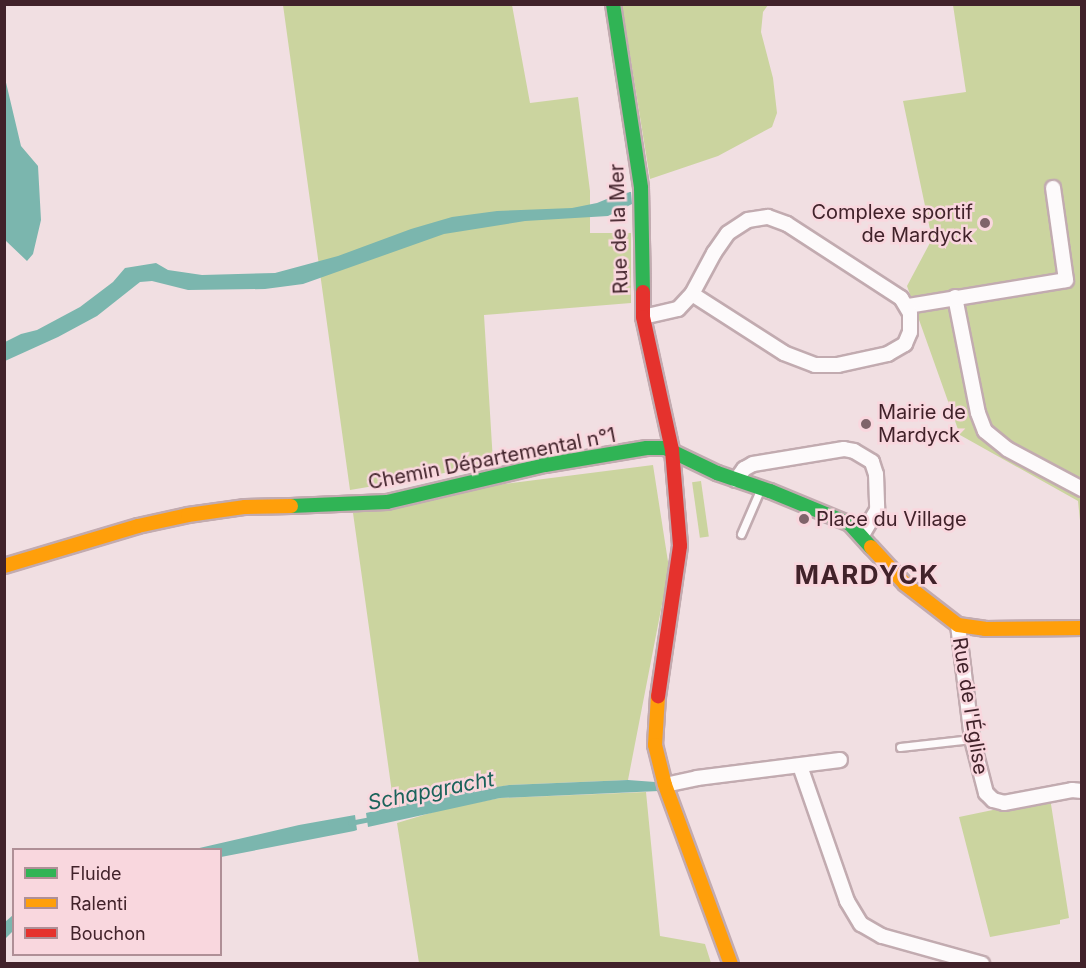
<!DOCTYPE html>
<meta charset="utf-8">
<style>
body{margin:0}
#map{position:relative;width:1086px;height:968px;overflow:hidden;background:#f1dfe2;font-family:Inter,sans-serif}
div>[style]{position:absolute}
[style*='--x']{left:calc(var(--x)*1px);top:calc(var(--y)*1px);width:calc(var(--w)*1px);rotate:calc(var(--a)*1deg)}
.green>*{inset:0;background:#cbd49f;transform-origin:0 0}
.water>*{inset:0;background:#7bb6ae}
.stream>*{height:4.5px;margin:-2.25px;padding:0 2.25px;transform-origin:2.25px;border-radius:2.25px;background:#7bb6ae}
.roads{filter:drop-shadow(2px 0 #c2abb0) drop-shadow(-2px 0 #c2abb0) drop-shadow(0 2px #c2abb0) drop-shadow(0 -2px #c2abb0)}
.lane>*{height:7px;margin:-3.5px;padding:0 3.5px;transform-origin:3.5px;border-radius:3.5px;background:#fdfafb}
.street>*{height:14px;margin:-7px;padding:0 7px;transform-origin:7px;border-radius:7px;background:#fdfafb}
.fast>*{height:14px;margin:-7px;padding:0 7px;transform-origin:7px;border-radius:7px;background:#30b455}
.slow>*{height:14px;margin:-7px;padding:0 7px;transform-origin:7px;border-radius:7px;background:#ff9f0a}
.jam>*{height:14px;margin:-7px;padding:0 7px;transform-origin:7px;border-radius:7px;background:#e5322d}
.dots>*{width:16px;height:16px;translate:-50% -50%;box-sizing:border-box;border:3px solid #f9d7de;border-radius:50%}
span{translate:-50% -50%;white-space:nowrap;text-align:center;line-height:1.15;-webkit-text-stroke:5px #f9d7de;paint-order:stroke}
.poi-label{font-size:20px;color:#41222a}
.right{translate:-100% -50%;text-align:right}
.left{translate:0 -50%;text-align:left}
.street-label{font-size:20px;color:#41222a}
.water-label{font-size:21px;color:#1a635a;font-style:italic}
.district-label{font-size:26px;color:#41222a;font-weight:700;letter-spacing:1.5px}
.frame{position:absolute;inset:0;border:6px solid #41222a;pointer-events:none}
.legend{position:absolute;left:12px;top:848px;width:210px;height:108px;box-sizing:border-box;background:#f9d7de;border:2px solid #af8f96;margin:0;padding:8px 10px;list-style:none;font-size:18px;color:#41222a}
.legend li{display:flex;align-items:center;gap:12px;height:30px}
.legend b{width:30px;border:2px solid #af8f96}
</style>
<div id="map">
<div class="green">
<i style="clip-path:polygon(283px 5px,512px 5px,530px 103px,578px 97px,590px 191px,590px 233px,631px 233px,631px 303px,484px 315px,493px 462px,422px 478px,350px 490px)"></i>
<i style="clip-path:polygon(622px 5px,768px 5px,763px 12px,761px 32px,773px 78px,777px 113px,772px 127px,718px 156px,650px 179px)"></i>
<i style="clip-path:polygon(953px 5px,1081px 5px,1081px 530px,1078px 501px,960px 435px,907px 286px,932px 239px,903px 101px,966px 92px)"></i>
<i style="clip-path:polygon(653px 465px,669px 568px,628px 780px,509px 785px,394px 807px,353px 513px,496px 485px)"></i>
<i style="left:701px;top:481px;width:56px;height:9px;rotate:82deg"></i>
<i style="clip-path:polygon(646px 792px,660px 936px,705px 944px,711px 963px,419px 963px,397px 823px,447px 808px,500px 798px)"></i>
<i style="clip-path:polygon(1050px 798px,1069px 918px,1060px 920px,1060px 924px,990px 937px,959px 817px)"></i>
</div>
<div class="water">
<i style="clip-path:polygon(4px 74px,21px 146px,38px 166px,41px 220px,33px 254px,27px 261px,5px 240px)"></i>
<i style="clip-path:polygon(624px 192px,631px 192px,632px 204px,608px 216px,525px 221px,444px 234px,303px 284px,265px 289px,188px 290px,152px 281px,140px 282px,97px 316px,58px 337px,5px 361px,5px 342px,21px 334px,37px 330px,80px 307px,113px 282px,125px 268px,156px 263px,168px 270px,202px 275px,275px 273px,338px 256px,411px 229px,452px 217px,497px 211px,572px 208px,597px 203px)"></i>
<i style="clip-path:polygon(628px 780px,655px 782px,659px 791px,500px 798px,368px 827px,366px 813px,439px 796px,509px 785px)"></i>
<i style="clip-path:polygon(355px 815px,357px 830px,354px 831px,221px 857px,220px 850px,195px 849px,299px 825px)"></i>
<i style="clip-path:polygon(13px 915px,13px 931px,5px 939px,5px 922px)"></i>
</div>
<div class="stream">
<i style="--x:350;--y:823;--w:21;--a:-11"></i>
</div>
<div class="roads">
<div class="lane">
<i style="--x:741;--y:534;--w:48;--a:-66.6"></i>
<i style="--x:900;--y:747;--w:72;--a:-6.3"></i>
</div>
<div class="street">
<i style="--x:955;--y:297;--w:118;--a:78.8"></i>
<i style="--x:978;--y:413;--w:19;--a:69"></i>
<i style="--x:985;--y:431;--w:28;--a:39"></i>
<i style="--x:1007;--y:449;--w:85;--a:28.1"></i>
<i style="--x:908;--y:306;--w:160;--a:-9.3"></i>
<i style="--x:1066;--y:280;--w:93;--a:-98"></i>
<i style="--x:643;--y:317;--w:36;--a:-13"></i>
<i style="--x:678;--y:309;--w:21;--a:-47"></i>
<i style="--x:692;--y:294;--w:47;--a:-61.8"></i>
<i style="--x:714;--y:253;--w:24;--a:-55"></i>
<i style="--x:728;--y:233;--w:24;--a:-33"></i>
<i style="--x:748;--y:220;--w:20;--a:-9"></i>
<i style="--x:768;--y:217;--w:20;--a:20"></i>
<i style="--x:787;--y:224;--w:136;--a:33"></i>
<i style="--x:901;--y:298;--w:17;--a:59"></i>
<i style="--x:910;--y:313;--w:19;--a:90"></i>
<i style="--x:910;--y:332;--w:13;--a:113"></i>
<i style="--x:905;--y:344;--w:20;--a:150"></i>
<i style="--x:888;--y:354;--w:51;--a:167.6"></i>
<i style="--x:838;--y:365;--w:23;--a:180"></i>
<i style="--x:815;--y:365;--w:33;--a:-159"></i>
<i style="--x:784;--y:353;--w:109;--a:-147.3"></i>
<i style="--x:736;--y:480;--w:14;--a:-54"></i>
<i style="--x:744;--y:469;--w:10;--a:-29"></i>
<i style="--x:753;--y:464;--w:92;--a:-9.4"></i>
<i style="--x:844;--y:449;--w:10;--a:11"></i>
<i style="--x:854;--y:451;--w:21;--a:31"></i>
<i style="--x:872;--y:462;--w:13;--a:72"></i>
<i style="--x:876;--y:474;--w:36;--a:88"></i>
<i style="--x:877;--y:510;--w:29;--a:121"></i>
<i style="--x:958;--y:625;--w:115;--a:83"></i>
<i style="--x:972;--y:739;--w:56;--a:75.5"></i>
<i style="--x:986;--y:793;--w:10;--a:45"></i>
<i style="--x:993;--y:800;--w:11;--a:15"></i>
<i style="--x:1004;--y:803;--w:69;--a:-10.8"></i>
<i style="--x:1072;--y:790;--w:10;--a:6"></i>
<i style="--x:800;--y:766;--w:143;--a:70.8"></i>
<i style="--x:847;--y:901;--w:27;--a:59"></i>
<i style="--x:861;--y:924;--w:24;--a:30"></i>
<i style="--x:882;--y:936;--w:104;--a:15.6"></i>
<i style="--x:665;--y:785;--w:33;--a:-12"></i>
<i style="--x:697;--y:778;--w:144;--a:-7.2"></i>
</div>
<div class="fast">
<i style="--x:613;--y:4;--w:186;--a:81.3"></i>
<i style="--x:641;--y:188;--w:104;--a:88.9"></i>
<i style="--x:291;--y:506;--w:96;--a:-2.4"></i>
<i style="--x:387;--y:502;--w:162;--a:-13.2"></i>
<i style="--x:545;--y:465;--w:103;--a:-9.5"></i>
<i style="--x:647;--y:448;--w:18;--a:0"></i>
<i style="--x:665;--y:448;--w:58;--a:25.7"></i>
<i style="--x:717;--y:473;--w:56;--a:18.8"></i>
<i style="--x:770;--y:491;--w:87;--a:22.4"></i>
<i style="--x:850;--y:524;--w:31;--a:48"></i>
</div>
<div class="slow">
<i style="--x:871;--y:547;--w:50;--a:47.4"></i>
<i style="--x:905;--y:584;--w:67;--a:37.7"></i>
<i style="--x:958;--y:625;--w:27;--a:8"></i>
<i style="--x:985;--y:629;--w:97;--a:-0.6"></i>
<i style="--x:4;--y:566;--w:140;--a:-16.6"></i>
<i style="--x:138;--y:526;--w:51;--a:-12.4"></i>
<i style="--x:188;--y:515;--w:58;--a:-8"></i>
<i style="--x:245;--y:507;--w:46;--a:-1.2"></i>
<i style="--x:658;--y:696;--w:49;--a:93.5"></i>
<i style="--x:655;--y:745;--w:41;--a:76"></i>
<i style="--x:665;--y:785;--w:191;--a:69.8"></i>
</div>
<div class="jam">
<i style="--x:643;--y:292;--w:25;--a:90"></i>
<i style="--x:643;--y:317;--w:136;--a:77.7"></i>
<i style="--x:672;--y:450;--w:96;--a:85.2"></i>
<i style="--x:680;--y:546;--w:152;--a:98.3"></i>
</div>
</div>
<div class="dots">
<i style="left:985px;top:223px;background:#7f646a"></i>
<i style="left:866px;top:424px;background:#7f646a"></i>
<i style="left:804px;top:519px;background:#7f646a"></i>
</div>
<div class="poi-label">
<span class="right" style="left:973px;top:224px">Complexe sportif<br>de Mardyck</span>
<span class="left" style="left:878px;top:424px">Mairie de<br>Mardyck</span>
<span class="left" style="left:816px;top:519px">Place du Village</span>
</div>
<div class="street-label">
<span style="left:619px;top:229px;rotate:-92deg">Rue de la Mer</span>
<span style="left:492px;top:459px;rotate:-11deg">Chemin Départemental n°1</span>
<span style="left:970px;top:706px;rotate:81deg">Rue de l'Église</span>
</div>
<div class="water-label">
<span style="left:431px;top:791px;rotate:-11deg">Schapgracht</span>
</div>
<div class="district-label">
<span style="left:867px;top:575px">MARDYCK</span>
</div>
<div class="frame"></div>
<ul class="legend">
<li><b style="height:8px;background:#30b455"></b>Fluide</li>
<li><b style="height:8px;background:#ff9f0a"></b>Ralenti</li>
<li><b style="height:8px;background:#e5322d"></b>Bouchon</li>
</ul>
</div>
